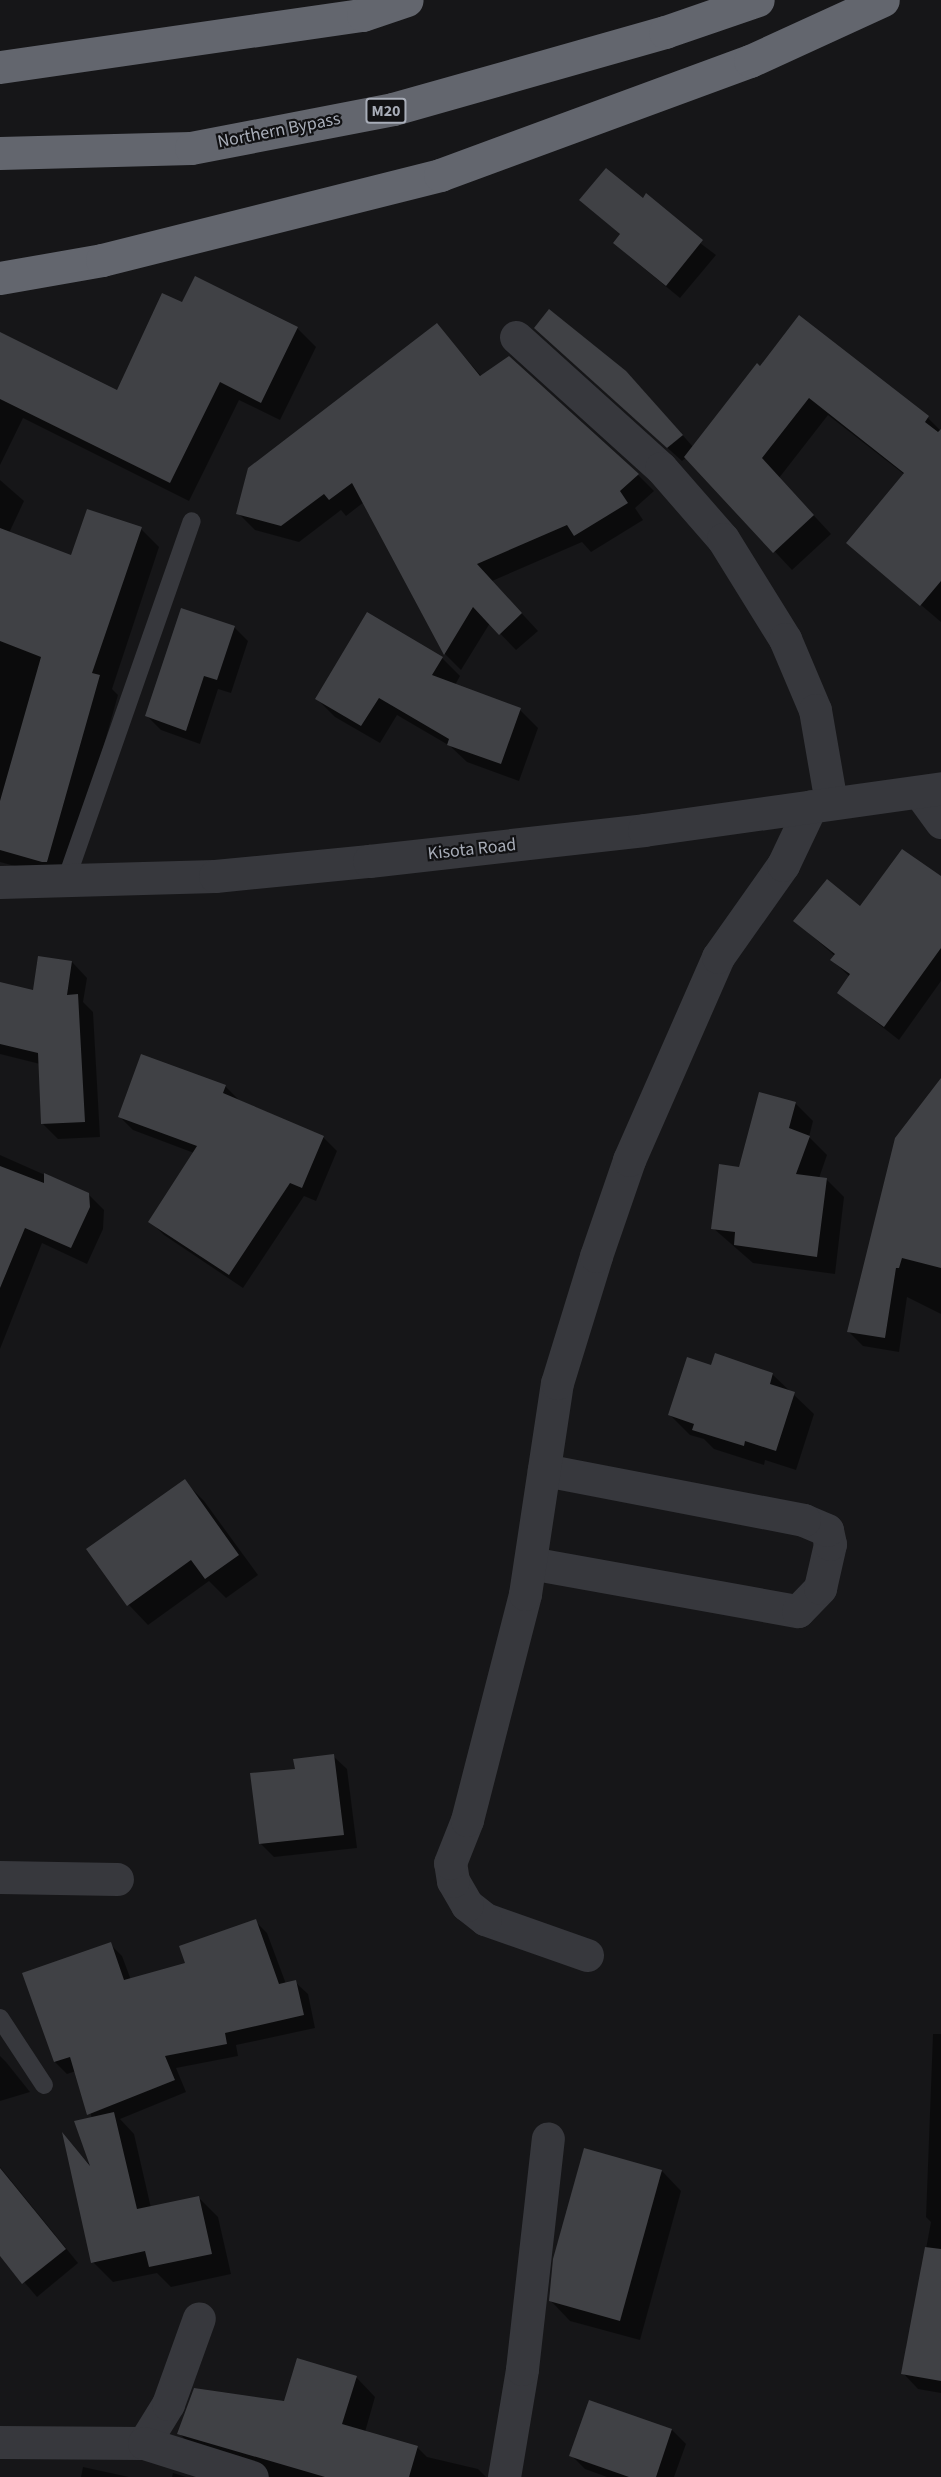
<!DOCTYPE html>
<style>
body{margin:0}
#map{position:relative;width:941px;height:2477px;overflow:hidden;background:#161618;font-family:"Source Sans 3",sans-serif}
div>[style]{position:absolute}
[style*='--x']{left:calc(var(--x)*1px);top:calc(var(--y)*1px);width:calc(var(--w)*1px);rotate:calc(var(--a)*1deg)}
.shadow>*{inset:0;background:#0007}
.building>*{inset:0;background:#404145}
.service>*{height:18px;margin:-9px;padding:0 9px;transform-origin:9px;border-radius:9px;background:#37383d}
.minor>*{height:33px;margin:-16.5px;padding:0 16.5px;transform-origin:16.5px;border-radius:16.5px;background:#37383d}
.tertiary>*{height:33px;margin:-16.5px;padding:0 16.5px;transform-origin:16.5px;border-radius:16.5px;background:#37383d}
.motorway>*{height:33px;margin:-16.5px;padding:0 16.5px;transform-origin:16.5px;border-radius:16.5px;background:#63666e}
span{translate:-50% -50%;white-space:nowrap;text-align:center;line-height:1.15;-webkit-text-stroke:4.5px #111113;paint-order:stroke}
.shield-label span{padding:2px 4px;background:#111113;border:2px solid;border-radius:4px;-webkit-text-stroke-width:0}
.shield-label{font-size:16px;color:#a8adb8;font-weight:700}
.street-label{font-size:18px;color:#a8adb8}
</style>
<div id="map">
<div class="shadow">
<i style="clip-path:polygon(581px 200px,643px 200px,716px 255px,680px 298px,629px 256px,615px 243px,621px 235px)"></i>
<i style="clip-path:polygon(183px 304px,297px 328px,316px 347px,280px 420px,239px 400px,189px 501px,23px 418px,0 465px,0 334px,117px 392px)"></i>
<i style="clip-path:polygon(437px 325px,482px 377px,638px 475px,654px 491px,635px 508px,643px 520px,591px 552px,582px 542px,492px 581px,538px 631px,516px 650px,490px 623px,461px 670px,445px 654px,364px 502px,346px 516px,341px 510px,299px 542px,255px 530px,238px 513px)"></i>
<i style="clip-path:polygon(550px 342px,640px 387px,694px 448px,757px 365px,928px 418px,941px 431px,941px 622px,848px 543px,905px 475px,828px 415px,779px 478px,831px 534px,792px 570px,687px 457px,682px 461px)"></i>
<i style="clip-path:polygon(0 480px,24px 501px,9px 533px,72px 557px,141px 529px,159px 547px,112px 689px,118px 695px,66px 880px,0 862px)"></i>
<i style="clip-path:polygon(234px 627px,248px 641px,231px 693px,218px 689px,200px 744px,161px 730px,147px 716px)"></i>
<i style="clip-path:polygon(442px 658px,460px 676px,455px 685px,520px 710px,538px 728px,519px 781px,467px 762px,450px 746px,397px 715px,380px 743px,335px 717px,317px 699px)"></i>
<i style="clip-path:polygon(941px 879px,941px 981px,899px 1040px,839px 993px,850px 977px,832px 960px,835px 956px,795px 921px,861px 908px)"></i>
<i style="clip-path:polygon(72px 962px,87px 978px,83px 1002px,93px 1012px,100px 1137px,58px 1139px,43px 1124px,40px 1064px,0 1054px,0 983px,34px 992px)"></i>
<i style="clip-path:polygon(941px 1081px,941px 1314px,907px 1297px,899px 1352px,863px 1346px,849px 1332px)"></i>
<i style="clip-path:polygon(225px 1086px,239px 1100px,323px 1137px,337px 1151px,316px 1201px,304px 1196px,243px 1288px,164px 1235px,150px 1221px,194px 1153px,133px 1130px,119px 1116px)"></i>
<i style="clip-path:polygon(795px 1103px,813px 1121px,809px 1137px,827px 1155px,819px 1178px,826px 1179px,844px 1197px,835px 1274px,753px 1263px,713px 1228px,740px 1168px)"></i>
<i style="clip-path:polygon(0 1155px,88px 1194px,104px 1210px,103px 1229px,87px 1264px,42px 1243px,0 1349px)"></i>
<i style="clip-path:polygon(712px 1367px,772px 1374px,814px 1414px,796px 1470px,765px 1460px,764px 1465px,714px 1449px,704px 1439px,690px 1435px,670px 1415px)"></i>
<i style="clip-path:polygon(184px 1481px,204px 1501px,258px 1575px,226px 1598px,209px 1581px,148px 1625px,129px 1605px,88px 1549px)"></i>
<i style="clip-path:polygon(333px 1756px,347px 1769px,357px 1848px,274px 1857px,260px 1843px,296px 1770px)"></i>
<i style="clip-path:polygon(255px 1921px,267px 1933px,286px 1984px,295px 1982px,308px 1994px,315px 2028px,236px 2045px,238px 2056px,176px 2068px,186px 2092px,120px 2119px,134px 2134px,151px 2208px,198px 2197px,218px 2217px,231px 2274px,171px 2287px,157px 2273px,113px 2282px,93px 2262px,64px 2137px,90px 2165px,92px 2118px,76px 2071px,67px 2074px,55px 2062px,110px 1944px,122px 1956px,131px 1980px,187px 1964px)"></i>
<i style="clip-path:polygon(933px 2034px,941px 2034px,941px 2393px,918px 2389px,903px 2373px,931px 2222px,926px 2217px)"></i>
<i style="clip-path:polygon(0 2056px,6px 2062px,30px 2092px,0 2101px)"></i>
<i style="clip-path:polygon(0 2167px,78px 2263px,37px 2297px,1px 2255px)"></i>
<i style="clip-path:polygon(662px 2171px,681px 2191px,640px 2340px,570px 2321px,550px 2300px)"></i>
<i style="clip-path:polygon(356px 2377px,375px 2397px,365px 2432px,417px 2447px,427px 2457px,478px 2469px,486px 2477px,269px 2477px,198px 2453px,179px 2433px,194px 2390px,285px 2403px)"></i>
<i style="clip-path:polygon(590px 2401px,672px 2430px,686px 2444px,674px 2477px,607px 2477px,585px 2469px,571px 2455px)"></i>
<i style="clip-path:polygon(83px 2467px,129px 2477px,81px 2477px)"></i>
<i style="clip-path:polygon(173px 2473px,186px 2477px,172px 2477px)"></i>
</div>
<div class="building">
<i style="clip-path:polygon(606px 168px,643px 198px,646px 193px,703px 240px,666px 286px,613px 243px,620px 234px,579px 200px)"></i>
<i style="clip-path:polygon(195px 276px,298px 327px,261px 403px,220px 382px,170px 483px,0 399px,0 332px,117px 390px,162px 293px,182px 302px)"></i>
<i style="clip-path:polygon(549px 309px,626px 371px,683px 435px,667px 448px,534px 328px)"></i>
<i style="clip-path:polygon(799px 315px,929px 416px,925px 422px,938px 432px,941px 429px,941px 581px,920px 606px,846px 543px,904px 473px,809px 398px,762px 458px,814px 515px,773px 553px,684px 457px,757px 363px,760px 366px)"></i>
<i style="clip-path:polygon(437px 323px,480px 376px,509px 356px,639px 474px,620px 491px,628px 503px,574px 536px,567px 525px,477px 564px,522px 613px,499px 635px,473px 607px,444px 655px,352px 483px,329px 500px,324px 494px,281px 526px,236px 514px,248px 468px)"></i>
<i style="clip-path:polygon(87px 509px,142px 527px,92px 673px,100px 675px,47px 862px,42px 862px,0 850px,0 801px,41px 657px,0 641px,0 528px,71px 555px)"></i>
<i style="clip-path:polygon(181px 608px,235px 626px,217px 680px,204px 676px,186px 731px,145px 716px)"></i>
<i style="clip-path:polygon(367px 612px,443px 657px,432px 675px,521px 708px,501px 764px,447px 745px,449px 739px,379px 698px,361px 726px,315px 699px)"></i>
<i style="clip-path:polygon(902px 849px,941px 876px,941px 948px,884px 1027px,837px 993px,850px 974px,830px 960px,835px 954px,793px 921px,827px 879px,860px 906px)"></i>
<i style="clip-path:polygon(38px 956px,72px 961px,67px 995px,78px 994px,85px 1122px,41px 1124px,38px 1053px,0 1044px,0 982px,33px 990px)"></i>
<i style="clip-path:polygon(141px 1054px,226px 1085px,223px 1093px,324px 1136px,302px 1188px,290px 1183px,229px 1275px,148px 1222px,197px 1146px,118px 1117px)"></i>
<i style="clip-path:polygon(941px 1078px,941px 1268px,902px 1258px,899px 1268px,896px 1268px,885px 1338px,847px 1332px,895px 1138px)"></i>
<i style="clip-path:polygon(759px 1092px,796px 1102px,789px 1128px,810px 1136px,796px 1174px,827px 1178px,817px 1257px,734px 1245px,735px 1232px,711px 1229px,719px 1164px,739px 1167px)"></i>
<i style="clip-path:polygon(0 1166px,44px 1183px,44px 1173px,89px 1193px,90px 1207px,71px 1248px,25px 1228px,0 1288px)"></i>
<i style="clip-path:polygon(715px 1353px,773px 1373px,770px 1384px,795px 1392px,776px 1451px,745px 1441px,744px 1446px,692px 1430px,694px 1424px,668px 1415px,687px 1357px,711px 1365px)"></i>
<i style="clip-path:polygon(185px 1479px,239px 1555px,205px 1579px,191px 1560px,127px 1606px,86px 1549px)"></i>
<i style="clip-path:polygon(334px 1754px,344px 1835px,259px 1844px,250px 1773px,295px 1769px,293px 1759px)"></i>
<i style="clip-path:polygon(256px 1919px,279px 1984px,296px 1980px,304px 2015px,225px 2033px,227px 2044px,165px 2056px,175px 2080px,87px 2115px,70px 2057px,54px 2062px,22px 1973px,111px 1942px,124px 1980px,185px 1963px,179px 1946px)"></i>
<i style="clip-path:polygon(114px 2112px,137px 2209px,199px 2196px,212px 2254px,149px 2267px,145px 2251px,91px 2263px,62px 2132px,90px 2166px,74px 2121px)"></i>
<i style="clip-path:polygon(584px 2148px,662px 2170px,620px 2321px,549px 2301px,553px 2259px)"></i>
<i style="clip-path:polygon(0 2168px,66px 2249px,22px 2284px,0 2256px)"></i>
<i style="clip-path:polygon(925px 2247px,941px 2249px,941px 2381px,901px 2374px)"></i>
<i style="clip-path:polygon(297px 2358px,357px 2376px,342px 2424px,418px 2446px,409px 2477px,325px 2477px,177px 2434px,194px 2388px,284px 2401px)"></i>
<i style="clip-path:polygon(589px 2400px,672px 2429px,656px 2477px,629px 2477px,569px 2456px)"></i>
</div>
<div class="service">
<i style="--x:66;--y:880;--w:380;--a:-70.7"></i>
<i style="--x:0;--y:2018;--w:80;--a:56.7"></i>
</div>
<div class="minor">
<i style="--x:516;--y:337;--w:195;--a:42.1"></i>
<i style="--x:661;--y:468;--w:94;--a:48.9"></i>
<i style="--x:723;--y:539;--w:118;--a:58.2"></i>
<i style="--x:785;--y:639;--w:77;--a:67.1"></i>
<i style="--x:815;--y:710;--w:94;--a:80.2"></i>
<i style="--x:920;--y:793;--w:36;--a:54"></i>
<i style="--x:530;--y:1563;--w:272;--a:10.2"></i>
<i style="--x:798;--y:1611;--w:32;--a:-46"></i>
<i style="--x:820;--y:1588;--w:45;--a:-77.2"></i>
<i style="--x:830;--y:1544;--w:14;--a:-102"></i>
<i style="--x:827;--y:1530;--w:25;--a:-157"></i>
<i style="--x:804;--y:1520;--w:265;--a:-169.1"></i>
<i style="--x:0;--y:1877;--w:117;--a:1"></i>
<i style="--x:587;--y:1955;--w:108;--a:-160.6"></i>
<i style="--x:485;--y:1919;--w:23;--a:-142"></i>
<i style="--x:467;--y:1905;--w:28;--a:-120"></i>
<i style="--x:453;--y:1881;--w:18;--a:-99"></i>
<i style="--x:450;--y:1863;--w:46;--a:-68.4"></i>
<i style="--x:467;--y:1820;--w:233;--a:-75.6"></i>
<i style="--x:525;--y:1594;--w:213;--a:-81.4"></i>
<i style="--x:557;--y:1383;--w:133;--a:-72.9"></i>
<i style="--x:596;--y:1256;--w:102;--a:-71"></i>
<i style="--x:629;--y:1160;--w:222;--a:-66.3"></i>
<i style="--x:718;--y:957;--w:113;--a:-54.8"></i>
<i style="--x:783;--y:865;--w:65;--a:-64.6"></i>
<i style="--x:0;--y:2442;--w:144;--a:0.4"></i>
<i style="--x:144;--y:2443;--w:46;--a:-58.4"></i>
<i style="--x:168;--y:2404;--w:91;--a:-70.2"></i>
<i style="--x:144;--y:2443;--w:113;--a:17.5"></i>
<i style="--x:504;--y:2477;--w:109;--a:-80.5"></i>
<i style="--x:522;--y:2369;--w:232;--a:-83.6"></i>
</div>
<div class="tertiary">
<i style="--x:0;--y:882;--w:215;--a:-1.6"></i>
<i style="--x:215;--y:876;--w:155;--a:-5.6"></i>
<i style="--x:369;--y:861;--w:277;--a:-6.4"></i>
<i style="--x:644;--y:830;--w:300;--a:-8"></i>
</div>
<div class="motorway">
<i style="--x:0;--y:67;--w:367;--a:-8.2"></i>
<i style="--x:363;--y:15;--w:46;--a:-18.8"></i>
<i style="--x:0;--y:153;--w:191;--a:-1.5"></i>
<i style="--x:191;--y:148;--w:206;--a:-10.9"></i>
<i style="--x:393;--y:109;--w:283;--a:-15.8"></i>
<i style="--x:665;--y:32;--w:98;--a:-19"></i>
<i style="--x:0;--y:278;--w:104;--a:-10"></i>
<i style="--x:102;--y:260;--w:349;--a:-14.1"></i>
<i style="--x:440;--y:175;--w:330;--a:-20.2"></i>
<i style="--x:750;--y:61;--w:146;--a:-24.6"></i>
</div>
<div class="shield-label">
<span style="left:386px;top:111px">M20</span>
</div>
<div class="street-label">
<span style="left:279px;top:131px;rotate:-11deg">Northern Bypass</span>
<span style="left:472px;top:850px;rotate:-6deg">Kisota Road</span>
</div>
</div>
